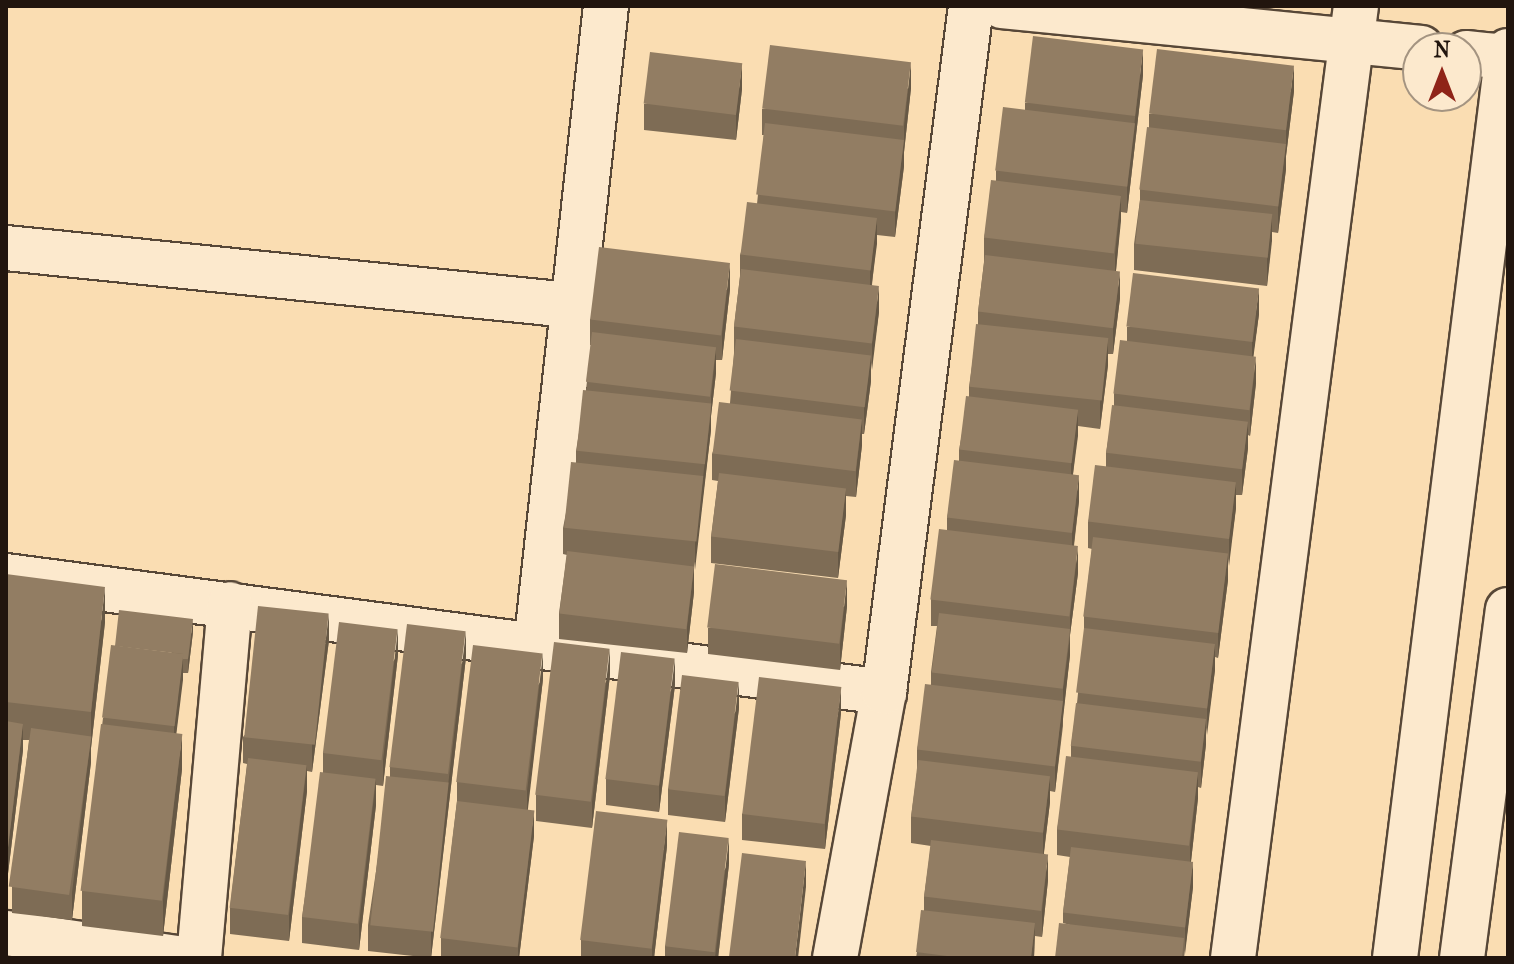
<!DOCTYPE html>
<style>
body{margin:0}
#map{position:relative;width:1514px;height:964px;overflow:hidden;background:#faddb2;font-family:"IM FELL French Canon",serif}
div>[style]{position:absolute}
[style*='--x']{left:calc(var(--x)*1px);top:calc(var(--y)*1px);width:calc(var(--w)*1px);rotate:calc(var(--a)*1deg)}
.roads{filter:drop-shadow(2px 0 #574737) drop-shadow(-2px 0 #574737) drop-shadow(0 2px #574737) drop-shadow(0 -2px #574737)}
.street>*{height:44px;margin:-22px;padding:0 22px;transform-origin:22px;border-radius:22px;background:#fce9cd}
.secondary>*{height:44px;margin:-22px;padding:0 22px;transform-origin:22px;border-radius:22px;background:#fce9cd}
.wall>*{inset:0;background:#7e6c55}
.shaded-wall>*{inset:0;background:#665845}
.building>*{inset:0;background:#927d63;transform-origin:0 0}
span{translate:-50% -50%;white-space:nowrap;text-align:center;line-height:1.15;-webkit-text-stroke:6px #fce9cd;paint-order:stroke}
.frame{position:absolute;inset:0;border:8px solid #21150e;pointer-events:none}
.north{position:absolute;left:1402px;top:32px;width:80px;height:80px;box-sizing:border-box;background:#fce9cd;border:2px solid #a49481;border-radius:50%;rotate:0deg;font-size:22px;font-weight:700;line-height:32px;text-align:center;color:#21150e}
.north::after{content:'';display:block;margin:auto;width:28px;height:36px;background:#8f2418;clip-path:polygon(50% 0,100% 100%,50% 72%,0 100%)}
</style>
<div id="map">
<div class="roads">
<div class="street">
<i style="--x:1002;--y:6;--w:421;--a:5.7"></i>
<i style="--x:1466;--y:53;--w:41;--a:5.6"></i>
<i style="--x:6;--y:248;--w:566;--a:5.78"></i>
<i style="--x:6;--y:576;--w:886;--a:7.53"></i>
<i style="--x:536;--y:647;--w:645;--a:-83.77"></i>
<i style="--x:6;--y:933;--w:173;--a:8.3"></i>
<i style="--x:199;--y:958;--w:355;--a:-85"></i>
<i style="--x:835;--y:958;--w:270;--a:-79.6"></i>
<i style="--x:884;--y:692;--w:691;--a:-82.77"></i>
<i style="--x:1233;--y:958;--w:960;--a:-82.64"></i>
</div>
<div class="secondary">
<i style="--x:1395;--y:958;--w:914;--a:-82.9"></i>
<i style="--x:1462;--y:958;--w:351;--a:-82.5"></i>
</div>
</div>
<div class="wall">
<i style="clip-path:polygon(1143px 75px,1127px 213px,1121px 212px,1116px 271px,1120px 298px,1113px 354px,1108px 354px,1108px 365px,1100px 429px,1078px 426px,1073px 474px,1079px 501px,1074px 546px,1078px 573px,1070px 635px,1070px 655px,1063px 715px,1063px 726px,1055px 792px,1050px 791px,1050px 802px,1044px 853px,1048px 880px,1042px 937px,1035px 936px,1034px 958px,916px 958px,924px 910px,924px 897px,931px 846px,911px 843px,911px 817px,917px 773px,917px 750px,931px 684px,931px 672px,937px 626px,931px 626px,931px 600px,947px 530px,947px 518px,959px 461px,959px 450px,969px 396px,969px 387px,978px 324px,978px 312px,984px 262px,984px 238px,996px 180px,996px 171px,1025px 110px,1025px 103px)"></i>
<i style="clip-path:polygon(911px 88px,904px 152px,904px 166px,895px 237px,877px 235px,872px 285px,879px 312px,871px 370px,871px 381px,864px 434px,862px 434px,862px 445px,856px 497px,846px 496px,846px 515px,838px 578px,711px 563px,711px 537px,718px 481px,712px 480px,712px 454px,730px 403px,734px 353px,734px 327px,740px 276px,740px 255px,757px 204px,764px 135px,762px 135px,762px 109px)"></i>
<i style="clip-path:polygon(742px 89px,736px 140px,644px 130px,644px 104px)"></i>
<i style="clip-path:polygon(1294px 91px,1286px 156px,1286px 169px,1278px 233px,1272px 232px,1267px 286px,1134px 270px,1134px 244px,1140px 200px,1140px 190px,1149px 127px,1149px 114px)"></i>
<i style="clip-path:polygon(730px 289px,722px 360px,716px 360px,716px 373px,711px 416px,711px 430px,694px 570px,694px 592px,687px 653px,559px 639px,559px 613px,567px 555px,563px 554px,563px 528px,576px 462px,576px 451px,586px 390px,591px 345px,590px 345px,590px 319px)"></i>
<i style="clip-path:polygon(1259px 314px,1253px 356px,1256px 383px,1250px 436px,1248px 435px,1248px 448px,1242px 495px,1236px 495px,1236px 508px,1228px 566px,1228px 580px,1218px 658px,1215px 657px,1215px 670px,1206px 735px,1206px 744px,1201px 788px,1198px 787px,1198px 798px,1191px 861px,1193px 887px,1184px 958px,1063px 923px,1063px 913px,1070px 857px,1057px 855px,1057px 829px,1071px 757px,1071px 746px,1077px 703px,1084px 635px,1084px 616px,1092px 549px,1088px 548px,1088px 522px,1106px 467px,1106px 453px,1114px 405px,1114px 394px,1127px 341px,1127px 327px)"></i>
<i style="clip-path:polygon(6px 574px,105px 622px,91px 748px,91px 762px,72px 920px,12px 913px,12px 887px,29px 740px,23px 740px,23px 750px,6px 890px)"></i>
<i style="clip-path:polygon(847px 606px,840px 670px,708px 654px,708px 628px)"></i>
<i style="clip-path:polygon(193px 632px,188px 673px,183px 673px,176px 733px,182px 769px,163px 936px,82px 926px,82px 891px,103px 718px)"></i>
<i style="clip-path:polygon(329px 640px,312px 772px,307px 771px,307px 791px,289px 941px,230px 934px,230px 908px,247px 764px,243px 763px,243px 737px)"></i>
<i style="clip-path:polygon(398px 655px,383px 786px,376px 785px,376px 805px,359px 950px,302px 943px,302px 917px,323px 772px,323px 753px)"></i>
<i style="clip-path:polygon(466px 657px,431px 958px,368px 951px,368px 925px,390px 777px,390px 767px)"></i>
<i style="clip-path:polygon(610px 675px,592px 828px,536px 821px,536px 795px)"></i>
<i style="clip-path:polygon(543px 679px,527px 809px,534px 836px,519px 958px,441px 958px,441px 938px,457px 801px,457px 782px)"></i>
<i style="clip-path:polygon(675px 685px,659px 812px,606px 805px,606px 779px)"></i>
<i style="clip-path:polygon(739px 708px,725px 822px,668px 815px,668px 789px)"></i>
<i style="clip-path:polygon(841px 713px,825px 849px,742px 840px,742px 814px)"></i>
<i style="clip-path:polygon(667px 846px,654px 958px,581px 958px,581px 940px)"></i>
<i style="clip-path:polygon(729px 864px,718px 958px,665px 958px,665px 946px)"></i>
</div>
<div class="shaded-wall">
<i style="clip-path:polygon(1143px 49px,1143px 75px,1127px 213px,1127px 187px)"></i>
<i style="clip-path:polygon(911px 62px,911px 88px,904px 152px,904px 126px)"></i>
<i style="clip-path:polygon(742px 63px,742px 89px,736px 140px,736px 114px)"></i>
<i style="clip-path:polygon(1294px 65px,1294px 91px,1286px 156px,1286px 130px)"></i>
<i style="clip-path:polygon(904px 140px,904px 166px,895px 237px,895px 211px)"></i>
<i style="clip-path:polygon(1286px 143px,1286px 169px,1278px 233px,1278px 207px)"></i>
<i style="clip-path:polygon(1121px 195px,1121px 221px,1115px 280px,1115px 254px)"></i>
<i style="clip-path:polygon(1272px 215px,1272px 241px,1267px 286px,1267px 260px)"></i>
<i style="clip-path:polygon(877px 218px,877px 244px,870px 297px,870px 271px)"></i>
<i style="clip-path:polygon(730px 263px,730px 289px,722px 360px,722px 334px)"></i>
<i style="clip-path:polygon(1120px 272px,1120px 298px,1113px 354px,1113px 328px)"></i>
<i style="clip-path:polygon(879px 286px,879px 312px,872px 370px,872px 344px)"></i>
<i style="clip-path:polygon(1259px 288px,1259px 314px,1252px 368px,1252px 342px)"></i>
<i style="clip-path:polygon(1108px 339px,1108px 365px,1100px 429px,1100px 403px)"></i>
<i style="clip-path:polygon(716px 347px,716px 373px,711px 416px,711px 430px,695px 570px,695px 544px,711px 411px,711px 397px)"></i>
<i style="clip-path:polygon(871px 355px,871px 381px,864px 434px,864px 408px)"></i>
<i style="clip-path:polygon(1256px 357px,1256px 383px,1250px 436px,1250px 410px)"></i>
<i style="clip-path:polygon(1078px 410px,1078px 436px,1071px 489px,1071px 463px)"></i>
<i style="clip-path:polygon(862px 419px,862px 445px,856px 497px,856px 471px)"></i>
<i style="clip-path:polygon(1248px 422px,1248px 448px,1242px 495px,1242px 469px)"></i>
<i style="clip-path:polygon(1079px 475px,1079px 501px,1072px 559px,1072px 533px)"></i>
<i style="clip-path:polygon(1236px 482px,1236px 508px,1229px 566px,1229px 540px)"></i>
<i style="clip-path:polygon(846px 489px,846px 515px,838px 578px,838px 552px)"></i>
<i style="clip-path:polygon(1078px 547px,1078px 573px,1070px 635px,1070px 655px,1055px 792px,1055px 766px,1063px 700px,1063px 689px,1070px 636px,1070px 616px)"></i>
<i style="clip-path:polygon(1228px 554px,1228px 580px,1218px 658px,1218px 632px)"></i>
<i style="clip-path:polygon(694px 566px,694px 592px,687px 653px,687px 627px)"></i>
<i style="clip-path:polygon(847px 580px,847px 606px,840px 670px,840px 644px)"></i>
<i style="clip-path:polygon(105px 587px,105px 622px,91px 748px,91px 762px,72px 920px,72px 893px,91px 736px,91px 712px)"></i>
<i style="clip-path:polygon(329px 614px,329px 640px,312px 772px,312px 746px)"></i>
<i style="clip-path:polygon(193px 619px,193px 632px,188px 673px,188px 659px)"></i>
<i style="clip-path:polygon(398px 629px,398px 655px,383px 786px,383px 760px)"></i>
<i style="clip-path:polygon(466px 631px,466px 657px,431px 958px,431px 932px)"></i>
<i style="clip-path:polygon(1215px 644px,1215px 670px,1207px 735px,1207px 709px)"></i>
<i style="clip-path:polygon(610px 649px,610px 675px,592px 828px,592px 802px)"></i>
<i style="clip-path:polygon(543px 653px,543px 679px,527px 817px,527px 791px)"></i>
<i style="clip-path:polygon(183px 654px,183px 680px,174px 753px,174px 727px)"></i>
<i style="clip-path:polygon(675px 659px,675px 685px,659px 812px,659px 786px)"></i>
<i style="clip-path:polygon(739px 682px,739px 708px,725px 822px,725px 796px)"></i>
<i style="clip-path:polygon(841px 687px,841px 713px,825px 849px,825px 823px)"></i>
<i style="clip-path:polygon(1206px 718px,1206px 744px,1201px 788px,1201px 762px)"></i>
<i style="clip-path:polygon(23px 724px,23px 750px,6px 890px,6px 864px)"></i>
<i style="clip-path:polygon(182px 734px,182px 769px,163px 936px,163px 900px)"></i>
<i style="clip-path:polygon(307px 765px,307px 791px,289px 941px,289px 915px)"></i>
<i style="clip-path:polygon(1198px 772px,1198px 798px,1190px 871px,1190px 845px)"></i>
<i style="clip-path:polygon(1050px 776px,1050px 802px,1043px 859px,1043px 833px)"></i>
<i style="clip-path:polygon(376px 779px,376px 805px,359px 950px,359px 924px)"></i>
<i style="clip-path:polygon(534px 810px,534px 836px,519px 958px,518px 958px,518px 947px)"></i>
<i style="clip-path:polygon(667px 820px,667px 846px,654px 958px,652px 958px,652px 948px)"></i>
<i style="clip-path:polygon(729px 838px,729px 864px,718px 958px,715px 958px)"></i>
<i style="clip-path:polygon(1048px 854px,1048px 880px,1042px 937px,1042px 911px)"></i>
<i style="clip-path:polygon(806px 861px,806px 887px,798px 958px,795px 958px)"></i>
<i style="clip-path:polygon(1193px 861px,1193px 887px,1185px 954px,1185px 928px)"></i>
<i style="clip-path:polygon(1035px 923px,1034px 958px,1031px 958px)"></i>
</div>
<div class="building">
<i style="left:1033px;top:36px;width:111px;height:67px;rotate:7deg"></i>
<i style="left:770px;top:45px;width:142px;height:64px;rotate:7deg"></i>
<i style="left:1157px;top:49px;width:138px;height:65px;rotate:7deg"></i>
<i style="left:650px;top:52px;width:93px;height:52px;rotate:7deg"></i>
<i style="left:1003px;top:107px;width:133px;height:64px;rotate:7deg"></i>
<i style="left:765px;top:123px;width:140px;height:72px;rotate:7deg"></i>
<i style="left:1147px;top:127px;width:140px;height:63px;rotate:7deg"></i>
<i style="left:991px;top:180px;width:131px;height:58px;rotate:7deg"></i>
<i style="left:1140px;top:200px;width:133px;height:44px;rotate:6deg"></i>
<i style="left:747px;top:202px;width:131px;height:53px;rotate:7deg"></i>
<i style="left:599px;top:247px;width:132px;height:73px;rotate:7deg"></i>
<i style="left:985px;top:255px;width:136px;height:57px;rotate:7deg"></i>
<i style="left:741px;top:269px;width:139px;height:58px;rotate:7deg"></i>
<i style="left:1133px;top:273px;width:127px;height:54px;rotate:7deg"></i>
<i style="left:976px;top:324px;width:133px;height:63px;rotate:6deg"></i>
<i style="left:592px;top:332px;width:125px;height:50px;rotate:7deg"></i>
<i style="left:736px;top:339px;width:136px;height:52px;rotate:7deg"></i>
<i style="left:1120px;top:340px;width:137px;height:54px;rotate:7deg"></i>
<i style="left:583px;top:390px;width:129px;height:61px;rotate:6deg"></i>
<i style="left:966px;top:396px;width:113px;height:54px;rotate:7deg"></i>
<i style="left:719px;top:402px;width:144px;height:52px;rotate:7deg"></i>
<i style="left:1112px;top:405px;width:137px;height:48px;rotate:7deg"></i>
<i style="left:954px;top:460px;width:126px;height:58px;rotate:7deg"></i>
<i style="left:571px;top:462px;width:133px;height:66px;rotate:6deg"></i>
<i style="left:1095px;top:465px;width:142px;height:57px;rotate:7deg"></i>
<i style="left:719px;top:473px;width:128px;height:64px;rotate:7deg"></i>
<i style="left:939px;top:529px;width:140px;height:71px;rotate:7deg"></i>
<i style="left:1093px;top:537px;width:136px;height:80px;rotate:7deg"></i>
<i style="left:567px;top:551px;width:128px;height:63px;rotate:7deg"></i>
<i style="left:715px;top:564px;width:133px;height:64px;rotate:7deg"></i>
<i style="clip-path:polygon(6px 574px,105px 587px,91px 712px,6px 702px)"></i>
<i style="left:258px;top:606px;width:71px;height:132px;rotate:6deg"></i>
<i style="clip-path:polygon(119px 610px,193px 619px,188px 659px,183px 659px,183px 654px,115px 646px)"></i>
<i style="left:939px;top:613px;width:132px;height:60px;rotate:7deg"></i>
<i style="left:339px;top:622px;width:59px;height:132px;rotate:7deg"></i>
<i style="left:407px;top:624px;width:59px;height:144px;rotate:7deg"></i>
<i style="left:1084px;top:628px;width:132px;height:65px;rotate:7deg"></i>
<i style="left:554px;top:642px;width:56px;height:154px;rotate:7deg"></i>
<i style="left:111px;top:645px;width:73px;height:73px;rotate:7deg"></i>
<i style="left:473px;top:645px;width:70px;height:138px;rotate:7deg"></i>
<i style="left:621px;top:652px;width:54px;height:128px;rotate:7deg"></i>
<i style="left:682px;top:675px;width:57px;height:115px;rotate:7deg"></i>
<i style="left:759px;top:677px;width:83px;height:138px;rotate:7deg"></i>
<i style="left:925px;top:684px;width:139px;height:66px;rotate:7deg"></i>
<i style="left:1076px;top:703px;width:131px;height:43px;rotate:7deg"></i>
<i style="clip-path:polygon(6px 721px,23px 724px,6px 864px)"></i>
<i style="left:101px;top:724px;width:82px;height:168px;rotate:7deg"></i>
<i style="left:31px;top:728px;width:61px;height:160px;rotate:8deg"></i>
<i style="left:1066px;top:756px;width:133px;height:74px;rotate:7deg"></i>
<i style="left:248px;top:758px;width:59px;height:151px;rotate:7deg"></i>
<i style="left:918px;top:760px;width:133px;height:57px;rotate:7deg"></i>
<i style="left:320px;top:772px;width:56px;height:146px;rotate:7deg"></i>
<i style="left:386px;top:776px;width:63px;height:150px;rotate:6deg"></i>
<i style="left:457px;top:801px;width:78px;height:138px;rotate:7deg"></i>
<i style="left:596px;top:811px;width:72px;height:130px;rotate:7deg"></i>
<i style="left:679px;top:832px;width:50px;height:115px;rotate:7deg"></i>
<i style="left:931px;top:840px;width:118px;height:57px;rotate:7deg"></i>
<i style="left:1071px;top:847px;width:123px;height:66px;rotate:7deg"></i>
<i style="clip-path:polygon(742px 853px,806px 861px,795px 958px,740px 958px,729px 957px)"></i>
<i style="clip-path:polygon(921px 910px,1035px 923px,1031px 958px,962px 958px,916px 952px)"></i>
<i style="clip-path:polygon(1059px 923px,1184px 938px,1182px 958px,1055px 958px)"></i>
</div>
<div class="frame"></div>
<div class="north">N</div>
</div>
